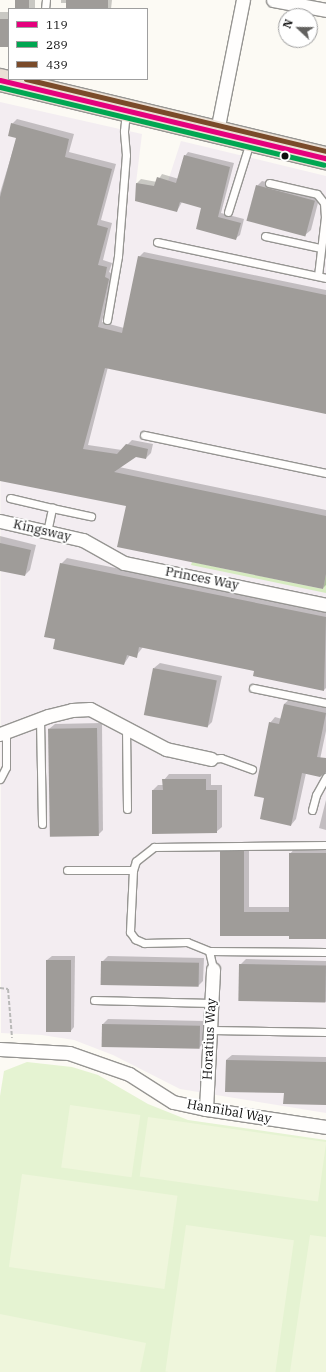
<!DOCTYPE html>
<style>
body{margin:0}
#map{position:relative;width:326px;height:1372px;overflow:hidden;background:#fcfaf4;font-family:"IBM Plex Serif",serif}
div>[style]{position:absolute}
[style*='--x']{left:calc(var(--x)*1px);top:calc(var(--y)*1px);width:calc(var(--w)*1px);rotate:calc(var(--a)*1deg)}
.industrial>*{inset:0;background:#f3edf1}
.green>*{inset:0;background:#e5f3d2}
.forest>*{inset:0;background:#d6ebc0}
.pitch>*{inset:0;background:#eff6dc;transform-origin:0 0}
.shadow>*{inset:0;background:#0003;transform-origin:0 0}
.building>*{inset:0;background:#9f9c99;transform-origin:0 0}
.path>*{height:2px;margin-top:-1px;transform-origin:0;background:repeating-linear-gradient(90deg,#b9b9b8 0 4px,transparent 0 6px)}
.roads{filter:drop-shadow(1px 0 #969592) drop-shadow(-1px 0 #969592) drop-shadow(0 1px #969592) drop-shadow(0 -1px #969592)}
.lane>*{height:7px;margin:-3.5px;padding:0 3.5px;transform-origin:3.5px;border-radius:3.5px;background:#fffefd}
.street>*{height:13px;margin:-6.5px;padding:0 6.5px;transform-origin:6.5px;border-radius:6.5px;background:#fffefd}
.highway>*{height:22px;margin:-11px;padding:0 11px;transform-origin:11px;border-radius:11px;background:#ebe0d5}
.bus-1>*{height:5px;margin:-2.5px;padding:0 2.5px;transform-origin:2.5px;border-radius:2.5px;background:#e5007d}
.bus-2>*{height:5px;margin:-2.5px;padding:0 2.5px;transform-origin:2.5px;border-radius:2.5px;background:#00a651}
.bus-3>*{height:5px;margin:-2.5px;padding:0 2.5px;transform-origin:2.5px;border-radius:2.5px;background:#7a4b2a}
.dots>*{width:11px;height:11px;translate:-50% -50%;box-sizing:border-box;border:2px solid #fff;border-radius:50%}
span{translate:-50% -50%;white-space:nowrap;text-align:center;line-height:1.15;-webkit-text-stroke:4px #fff;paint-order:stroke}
.street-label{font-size:13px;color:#0f0f0f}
.legend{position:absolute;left:8px;top:8px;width:140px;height:72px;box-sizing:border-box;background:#fff;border:1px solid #9f9f9f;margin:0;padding:5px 7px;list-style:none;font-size:12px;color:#0f0f0f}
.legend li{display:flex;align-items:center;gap:8px;height:20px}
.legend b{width:20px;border:1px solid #9f9f9f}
.north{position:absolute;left:278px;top:8px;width:40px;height:40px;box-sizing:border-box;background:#fff;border:1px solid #9f9f9f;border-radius:50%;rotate:292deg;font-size:11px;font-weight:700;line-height:16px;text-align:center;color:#0f0f0f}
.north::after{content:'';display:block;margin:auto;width:14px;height:18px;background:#62615f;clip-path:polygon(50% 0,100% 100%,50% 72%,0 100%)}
</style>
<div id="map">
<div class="industrial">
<i style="clip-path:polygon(0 102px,142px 134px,136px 183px,154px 186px,168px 181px,181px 141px,326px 176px,326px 1113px,180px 1089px,113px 1055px,74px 1040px,42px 1035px,1px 1033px)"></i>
</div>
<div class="green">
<i style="clip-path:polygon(27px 1062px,72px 1067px,98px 1075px,148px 1104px,188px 1120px,326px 1140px,326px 1372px,0 1372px,0 1096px,4px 1071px)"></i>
</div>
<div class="forest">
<i style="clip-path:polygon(192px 562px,323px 589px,326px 574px,326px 593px,191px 565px)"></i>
</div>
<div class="pitch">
<i style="left:70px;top:1105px;width:71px;height:63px;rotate:8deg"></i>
<i style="left:148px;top:1117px;width:180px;height:60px;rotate:8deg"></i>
<i style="left:22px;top:1174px;width:157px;height:94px;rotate:8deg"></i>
<i style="left:186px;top:1225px;width:109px;height:148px;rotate:8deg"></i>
<i style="clip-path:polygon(310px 1235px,326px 1237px,326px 1372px,290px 1372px)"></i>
<i style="clip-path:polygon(0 1314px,146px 1343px,140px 1372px,0 1372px)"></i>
</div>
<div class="shadow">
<i style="left:16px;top:0;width:19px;height:9px"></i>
<i style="clip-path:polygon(61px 0,112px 0,111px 9px,66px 9px,67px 3px,61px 3px)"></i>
<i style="left:0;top:12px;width:9px;height:34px"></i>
<i style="clip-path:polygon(17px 119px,74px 134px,69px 152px,116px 164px,101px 220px,112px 223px,103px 260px,112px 263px,109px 272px,113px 274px,102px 322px,124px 328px,139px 257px,144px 252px,326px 290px,326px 413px,108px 367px,88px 445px,122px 450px,132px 440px,153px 444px,151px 453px,146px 458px,136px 456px,119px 467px,326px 510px,326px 585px,323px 588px,127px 505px,0 480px,0 193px,17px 137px,12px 124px)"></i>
<i style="clip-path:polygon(188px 152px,234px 163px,221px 213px,244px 219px,240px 235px,236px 238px,202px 207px,182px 202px,177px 211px,136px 200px,137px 183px,141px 179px,157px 182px,162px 174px,179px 179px,185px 156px)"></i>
<i style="clip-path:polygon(262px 181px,320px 195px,311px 230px,305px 235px,257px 186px)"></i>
<i style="clip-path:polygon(0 536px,36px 545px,30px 570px,25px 575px,0 570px)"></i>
<i style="clip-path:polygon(67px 558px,326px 611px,326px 688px,324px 690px,255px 670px,143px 647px,136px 656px,130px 655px,124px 664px,61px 564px)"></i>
<i style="clip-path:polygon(160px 663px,222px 676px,212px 722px,207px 727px,154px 668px)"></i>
<i style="clip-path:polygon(290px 699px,326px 706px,326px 731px,318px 769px,306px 773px,296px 819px,291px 825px,265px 797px,270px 723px,275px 717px,282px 719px,284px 704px)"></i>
<i style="clip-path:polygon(102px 723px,103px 830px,98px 835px,49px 729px,55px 724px)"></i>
<i style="clip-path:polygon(169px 774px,211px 774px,211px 785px,222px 785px,222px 827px,216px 832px,153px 790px,158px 785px,164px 785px,164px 780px)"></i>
<i style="clip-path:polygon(326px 800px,326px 830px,319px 828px)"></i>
<i style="clip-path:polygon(226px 846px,249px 846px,249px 907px,290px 907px,290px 854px,295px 848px,326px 848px,326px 938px,290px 935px,221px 935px,221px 852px)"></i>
<i style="clip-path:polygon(52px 956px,75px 956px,74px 1027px,70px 1032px,46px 1031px,47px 960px)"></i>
<i style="clip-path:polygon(108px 956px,204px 958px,203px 981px,198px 986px,102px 962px)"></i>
<i style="clip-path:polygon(246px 959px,326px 961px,326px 1002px,240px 965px)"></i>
<i style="clip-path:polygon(108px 1019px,205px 1021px,204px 1042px,199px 1048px,103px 1024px)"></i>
<i style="clip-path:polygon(232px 1055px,326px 1057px,326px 1104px,285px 1092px,226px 1091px,226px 1060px)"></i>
</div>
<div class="building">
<i style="left:15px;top:0;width:14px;height:9px"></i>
<i style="left:66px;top:0;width:42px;height:9px"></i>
<i style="left:0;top:19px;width:9px;height:28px"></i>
<i style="clip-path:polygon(11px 123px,69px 139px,65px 157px,112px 169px,97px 225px,108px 228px,98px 265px,107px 267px,105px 277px,109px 279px,98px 327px,122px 333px,138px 256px,326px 295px,326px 414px,105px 368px,83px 449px,117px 454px,126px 444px,148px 449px,146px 459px,136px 457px,114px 472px,326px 516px,326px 574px,323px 589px,117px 547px,126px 506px,0 481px,0 197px,16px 138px,8px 136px)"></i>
<i style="clip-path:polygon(184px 155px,230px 167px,218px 217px,241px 223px,236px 240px,196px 229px,201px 208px,180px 202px,177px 212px,135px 201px,136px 183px,154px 186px,157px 177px,176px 183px)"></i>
<i style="left:256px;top:185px;width:61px;height:37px;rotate:15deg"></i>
<i style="clip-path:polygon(0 543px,31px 550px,25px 576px,0 571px)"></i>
<i style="clip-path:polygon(60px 563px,326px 617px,324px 691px,253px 676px,254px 671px,139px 647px,137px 658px,127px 655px,124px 665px,53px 649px,55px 639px,44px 637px)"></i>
<i style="left:153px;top:668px;width:65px;height:48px;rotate:11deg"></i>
<i style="clip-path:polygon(284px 704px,326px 713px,317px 757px,326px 758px,326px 772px,320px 777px,302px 773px,291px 826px,260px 819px,264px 798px,254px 796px,269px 722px,279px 724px)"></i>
<i style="left:97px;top:728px;width:108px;height:49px;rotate:89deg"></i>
<i style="clip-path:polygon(162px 779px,206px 779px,206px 790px,217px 790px,217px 833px,152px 834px,152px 790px,163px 790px)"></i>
<i style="clip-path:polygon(220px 851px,244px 851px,244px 912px,289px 912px,289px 853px,326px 853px,326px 939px,289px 939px,289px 936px,220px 936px)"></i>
<i style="left:46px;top:960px;width:25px;height:72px"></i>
<i style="left:101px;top:961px;width:98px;height:24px;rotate:1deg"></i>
<i style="left:239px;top:964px;width:87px;height:37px;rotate:1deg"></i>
<i style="left:102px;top:1024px;width:98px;height:23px;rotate:1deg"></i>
<i style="clip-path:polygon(226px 1060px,326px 1062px,326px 1105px,283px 1104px,284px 1093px,225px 1092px)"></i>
</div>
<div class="path">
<i style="--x:0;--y:988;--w:8;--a:7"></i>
<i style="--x:8;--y:989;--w:49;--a:85.3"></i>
</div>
<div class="roads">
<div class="lane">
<i style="--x:45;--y:9;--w:9;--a:-84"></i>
<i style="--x:269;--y:183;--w:49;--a:12.9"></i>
<i style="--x:317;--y:194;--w:11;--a:52"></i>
<i style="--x:324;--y:203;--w:14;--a:86"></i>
<i style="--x:325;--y:217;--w:59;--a:96.8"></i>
<i style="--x:228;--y:212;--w:73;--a:-72.6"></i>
<i style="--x:265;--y:236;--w:56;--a:12.3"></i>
<i style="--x:157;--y:242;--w:173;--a:12"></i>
<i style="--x:107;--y:320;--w:65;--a:-80.2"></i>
<i style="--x:118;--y:256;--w:101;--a:-85.5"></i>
<i style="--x:126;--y:155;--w:24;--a:-95"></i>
<i style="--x:124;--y:131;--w:19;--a:-84"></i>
<i style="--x:144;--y:435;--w:186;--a:11.8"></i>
<i style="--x:10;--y:498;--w:43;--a:13.4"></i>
<i style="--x:47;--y:532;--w:25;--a:-78"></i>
<i style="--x:52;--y:508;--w:40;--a:12"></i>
<i style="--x:253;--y:688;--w:75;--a:11.6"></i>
<i style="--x:40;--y:719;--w:105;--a:88.9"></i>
<i style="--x:126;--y:727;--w:82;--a:89.3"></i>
<i style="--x:211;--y:759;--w:10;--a:-6"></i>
<i style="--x:221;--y:758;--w:33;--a:20"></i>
<i style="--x:0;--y:779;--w:13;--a:-63"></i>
<i style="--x:6;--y:767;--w:34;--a:-90"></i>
<i style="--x:312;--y:810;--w:16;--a:-75"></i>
<i style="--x:316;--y:795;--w:21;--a:-61"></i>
<i style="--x:326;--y:845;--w:172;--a:179.3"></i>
<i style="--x:154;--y:847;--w:23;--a:142"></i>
<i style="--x:136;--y:861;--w:9;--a:108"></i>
<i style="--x:133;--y:870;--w:62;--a:92.8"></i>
<i style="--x:130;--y:932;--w:9;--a:54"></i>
<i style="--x:135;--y:939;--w:10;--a:24"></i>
<i style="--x:144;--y:943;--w:43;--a:-1.3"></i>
<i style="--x:187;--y:942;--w:24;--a:22"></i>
<i style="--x:209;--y:951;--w:117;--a:0.5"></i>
<i style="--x:67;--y:870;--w:66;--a:0"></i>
<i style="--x:209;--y:951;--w:18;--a:77"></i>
<i style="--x:94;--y:1000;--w:117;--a:1.5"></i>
<i style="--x:212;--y:1030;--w:114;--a:1"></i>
</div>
<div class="street">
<i style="--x:273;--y:0;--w:54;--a:10.7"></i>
<i style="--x:217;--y:131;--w:134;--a:-78.8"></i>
<i style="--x:0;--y:521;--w:85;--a:12.9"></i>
<i style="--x:83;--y:540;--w:47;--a:29.3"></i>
<i style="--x:124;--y:563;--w:206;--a:11.7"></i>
<i style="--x:0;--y:734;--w:51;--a:-20.6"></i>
<i style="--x:48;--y:716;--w:25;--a:-14"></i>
<i style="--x:72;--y:710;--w:18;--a:-3"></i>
<i style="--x:90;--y:709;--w:86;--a:27.8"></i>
<i style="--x:166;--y:749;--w:46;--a:12.5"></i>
<i style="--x:0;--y:1049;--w:69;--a:3.3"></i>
<i style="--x:69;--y:1053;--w:64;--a:19.3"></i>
<i style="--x:129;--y:1074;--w:52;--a:32.5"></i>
<i style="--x:173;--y:1102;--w:34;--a:12"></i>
<i style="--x:206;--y:1109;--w:121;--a:8.5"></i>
<i style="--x:206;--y:1109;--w:140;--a:-87.1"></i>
</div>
<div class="highway">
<i style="--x:0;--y:80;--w:335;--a:13.5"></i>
</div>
</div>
<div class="bus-1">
<i style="--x:0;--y:80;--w:335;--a:13.5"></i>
</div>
<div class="bus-2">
<i style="--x:0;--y:87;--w:333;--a:13.5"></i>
</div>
<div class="bus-3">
<i style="--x:26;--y:79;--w:309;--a:13.5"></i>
</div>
<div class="dots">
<i style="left:285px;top:156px;background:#0f0f0f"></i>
</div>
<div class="street-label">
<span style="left:42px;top:531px;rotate:13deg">Kingsway</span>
<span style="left:202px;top:579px;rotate:11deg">Princes Way</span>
<span style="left:210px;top:1039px;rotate:-87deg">Horatius Way</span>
<span style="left:229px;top:1112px;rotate:10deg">Hannibal Way</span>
</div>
<ul class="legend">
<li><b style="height:5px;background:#e5007d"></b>119</li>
<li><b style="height:5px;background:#00a651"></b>289</li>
<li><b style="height:5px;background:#7a4b2a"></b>439</li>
</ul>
<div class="north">N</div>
</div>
